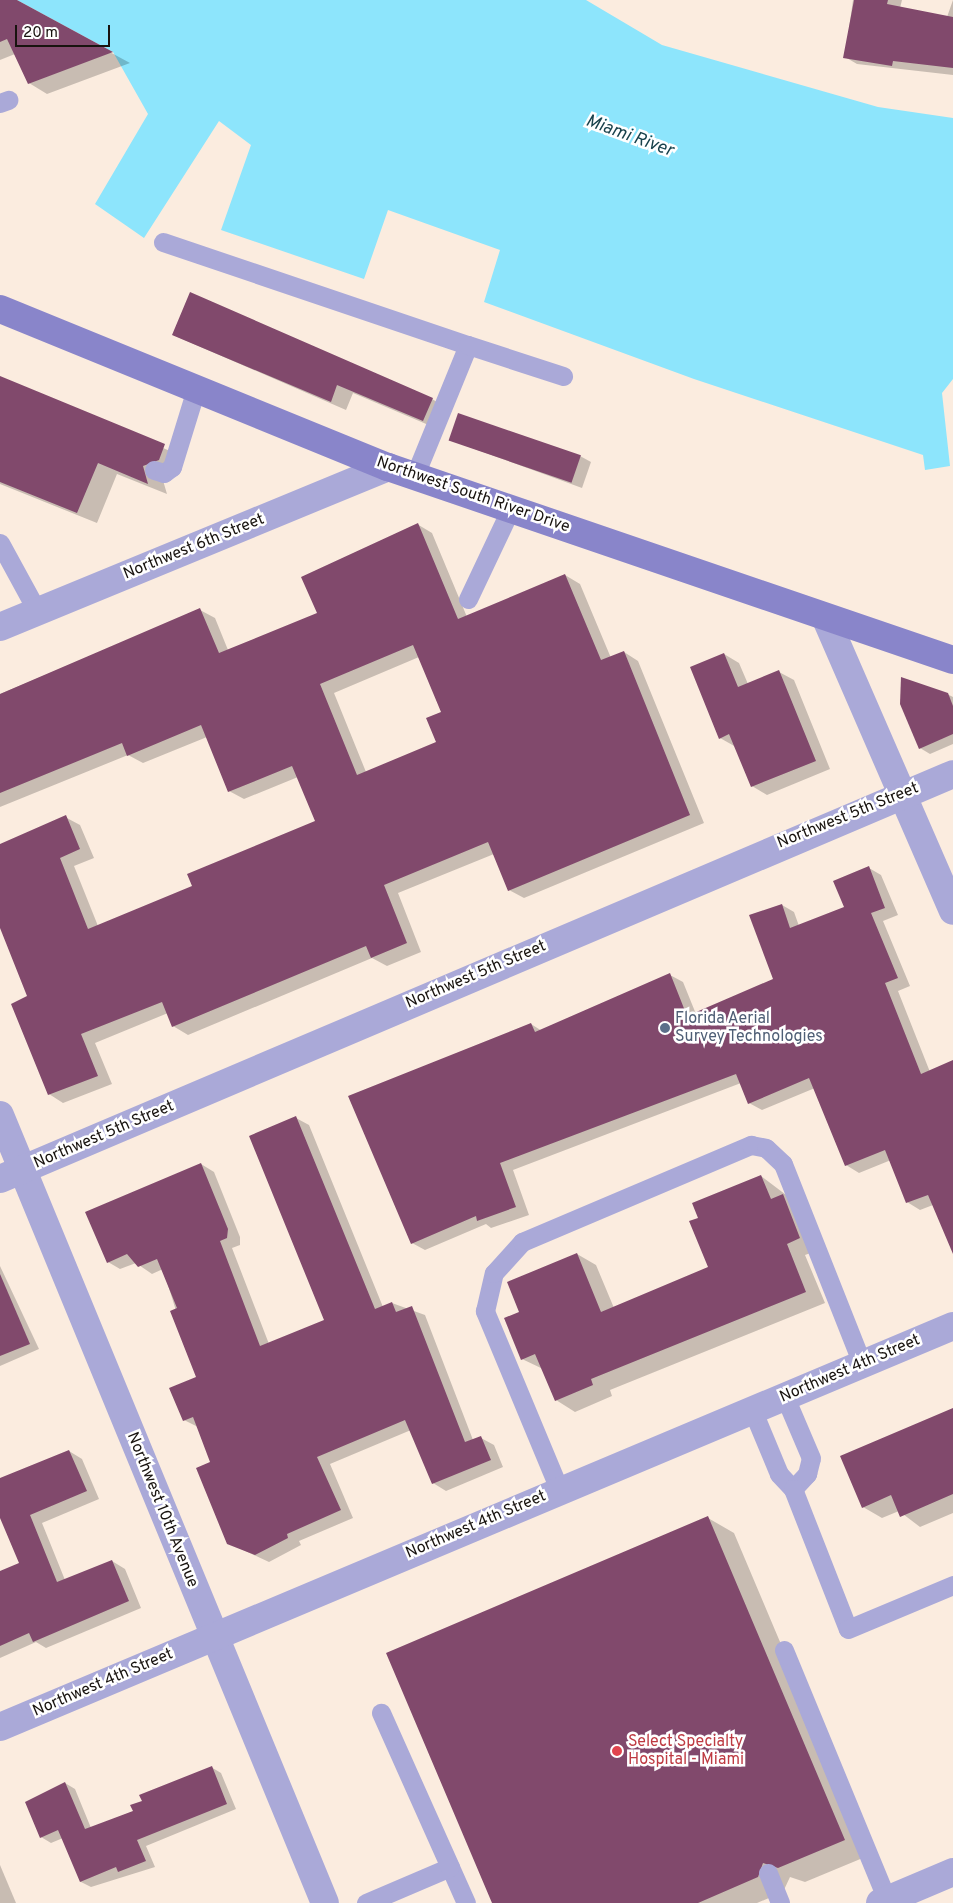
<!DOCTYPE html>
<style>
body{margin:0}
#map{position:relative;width:953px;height:1903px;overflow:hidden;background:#fbecdf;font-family:Overpass,sans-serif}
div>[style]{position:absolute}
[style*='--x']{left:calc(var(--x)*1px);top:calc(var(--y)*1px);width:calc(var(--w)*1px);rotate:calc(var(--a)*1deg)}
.water>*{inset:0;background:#8de5fc}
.shadow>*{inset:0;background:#0003}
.building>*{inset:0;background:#81496c;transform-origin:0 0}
.lane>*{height:19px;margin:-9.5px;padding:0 9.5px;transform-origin:9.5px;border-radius:9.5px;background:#aaa9d8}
.street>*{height:28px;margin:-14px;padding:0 14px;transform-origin:14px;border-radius:14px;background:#aaa9d8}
.secondary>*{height:28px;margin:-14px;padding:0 14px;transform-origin:14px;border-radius:14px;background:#8985ca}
.dots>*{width:14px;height:14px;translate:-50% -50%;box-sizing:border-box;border:2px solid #fff;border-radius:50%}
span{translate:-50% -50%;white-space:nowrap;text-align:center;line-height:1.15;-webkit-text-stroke:5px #fff;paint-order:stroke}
.street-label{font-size:16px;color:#18130f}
.service-label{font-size:16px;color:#4e5e75}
.left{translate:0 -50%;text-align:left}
.health-label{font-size:16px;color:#be3a42}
.water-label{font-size:18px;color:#19424c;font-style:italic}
.scale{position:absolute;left:15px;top:25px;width:95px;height:22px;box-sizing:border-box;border:2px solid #18130f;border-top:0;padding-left:6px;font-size:15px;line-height:18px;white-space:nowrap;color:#18130f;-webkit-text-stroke:4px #fff;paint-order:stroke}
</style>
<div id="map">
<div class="water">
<i style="clip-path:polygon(17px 0,586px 0,662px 45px,878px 107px,953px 118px,953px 379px,942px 393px,950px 466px,925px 470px,923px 455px,694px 379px,484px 302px,500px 250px,388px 210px,364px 279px,221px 230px,251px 145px,219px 121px,144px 238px,95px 204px,148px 114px,113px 52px)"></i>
</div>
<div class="shadow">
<i style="clip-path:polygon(0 0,14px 0,130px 63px,47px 94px,29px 83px,15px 54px,0 60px)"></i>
<i style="clip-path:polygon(853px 0,902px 0,900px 8px,947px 17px,953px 0,953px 75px,857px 64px,845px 57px)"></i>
<i style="clip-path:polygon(173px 335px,432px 399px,447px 408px,438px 429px,353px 393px,346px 410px)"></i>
<i style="clip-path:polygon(0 378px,184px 457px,162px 477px,167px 494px,117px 474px,97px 523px,0 484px)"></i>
<i style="clip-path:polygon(450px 440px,580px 456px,591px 462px,582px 488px)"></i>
<i style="clip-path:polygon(evenodd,417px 524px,432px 533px,467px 617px,565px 575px,580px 584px,611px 658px,624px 652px,638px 661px,704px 823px,524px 898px,509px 890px,494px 854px,398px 893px,421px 952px,387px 966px,372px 958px,188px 1035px,173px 1026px,168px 1013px,95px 1043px,112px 1084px,63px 1103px,49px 1094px,29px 997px,0 924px,0 845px,65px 817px,80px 825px,94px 858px,74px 866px,98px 926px,194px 887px,316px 822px,298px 777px,244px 799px,229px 791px,207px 737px,143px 763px,128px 755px,0 807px,0 694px,200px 610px,215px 618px,228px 650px,318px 614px,417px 524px,419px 657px,442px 713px,438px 743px,366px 772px,334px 693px,419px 657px)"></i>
<i style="clip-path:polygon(724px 654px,739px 663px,748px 684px,779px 672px,794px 680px,830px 769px,767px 795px,752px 786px,736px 747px,720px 738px)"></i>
<i style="clip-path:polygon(947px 694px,953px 697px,953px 744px,930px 754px,920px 748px)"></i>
<i style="clip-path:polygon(869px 868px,881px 875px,898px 915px,883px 921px,910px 986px,898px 991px,930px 1072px,953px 1065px,953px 1251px,933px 1205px,920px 1210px,907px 1202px,891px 1160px,859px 1173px,846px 1165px,815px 1088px,762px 1110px,749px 1103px,741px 1083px,513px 1170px,529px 1215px,491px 1228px,486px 1224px,425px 1250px,412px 1243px,531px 1024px,542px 1031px,670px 975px,683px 982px,696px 1014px,774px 980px,782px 905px,794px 912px,799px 926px,846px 908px)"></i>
<i style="clip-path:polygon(296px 1118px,309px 1125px,383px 1307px,392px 1303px,425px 1315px,473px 1440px,481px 1438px,494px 1445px,503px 1467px,446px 1491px,433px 1483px,411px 1430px,330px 1464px,353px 1518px,299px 1541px,301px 1545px,269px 1562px,228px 1543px,212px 1463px,198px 1427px,184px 1420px,197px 1378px,163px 1269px,152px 1274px,136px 1263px,120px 1269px,108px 1262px,201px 1164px,214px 1172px,240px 1237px,240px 1245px,232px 1248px,269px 1344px,325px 1321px)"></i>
<i style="clip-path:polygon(761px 1176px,802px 1207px,819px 1250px,805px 1255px,825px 1303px,610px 1390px,612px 1396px,575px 1412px,556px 1400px,543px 1369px,522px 1359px,520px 1313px,577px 1254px,596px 1265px,614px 1308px,710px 1268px,700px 1219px)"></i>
<i style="clip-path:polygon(0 1266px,39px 1349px,0 1366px)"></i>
<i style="clip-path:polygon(953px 1410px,953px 1513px,920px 1527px,899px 1511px,882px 1518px,863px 1507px)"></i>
<i style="clip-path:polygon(69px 1451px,82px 1459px,99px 1499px,42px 1523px,65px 1580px,112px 1561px,125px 1569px,141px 1608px,46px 1648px,36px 1642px,0 1658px,0 1573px,21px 1564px,0 1515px,0 1480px)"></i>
<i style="clip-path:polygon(708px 1518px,734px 1533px,870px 1855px,805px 1882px,790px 1877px,783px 1892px,757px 1903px,493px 1903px)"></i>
<i style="clip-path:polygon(211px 1767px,221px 1773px,236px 1809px,146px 1846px,155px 1867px,91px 1887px,81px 1882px,63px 1838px,51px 1843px,41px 1837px,65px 1783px,75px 1789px,91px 1828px,134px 1811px)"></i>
<i style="clip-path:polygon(0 1865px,16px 1903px,0 1903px)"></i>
</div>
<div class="building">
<i style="clip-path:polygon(0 0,17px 0,113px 52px,28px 84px,7px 39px,0 42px)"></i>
<i style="clip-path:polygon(854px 0,888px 0,887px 4px,953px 17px,953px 68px,893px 61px,892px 66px,843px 58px)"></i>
<i style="clip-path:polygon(190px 292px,433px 398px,423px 421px,337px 385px,331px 402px,172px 335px)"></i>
<i style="clip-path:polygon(0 376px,165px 444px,159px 460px,143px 466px,148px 484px,98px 463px,77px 513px,0 482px)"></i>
<i style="left:458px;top:413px;width:130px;height:29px;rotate:19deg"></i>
<i style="clip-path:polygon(evenodd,418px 523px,458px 619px,565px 574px,601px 660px,624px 651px,690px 815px,508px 891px,488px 842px,384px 885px,407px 943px,371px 958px,366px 946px,172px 1027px,162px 1002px,81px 1034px,98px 1076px,48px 1095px,11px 1004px,27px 996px,0 928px,0 844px,66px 815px,80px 849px,60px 858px,88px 929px,192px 886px,187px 874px,315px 821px,292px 766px,228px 792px,201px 725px,127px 756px,122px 743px,0 793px,0 694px,200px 608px,219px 653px,317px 613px,301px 577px,418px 523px,413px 645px,441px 712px,426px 718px,436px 742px,357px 775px,320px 684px,413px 645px)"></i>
<i style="clip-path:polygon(724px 653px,738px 687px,779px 670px,816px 761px,751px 787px,729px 734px,719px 739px,690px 667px)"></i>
<i style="clip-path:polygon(901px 677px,948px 693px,953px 706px,953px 734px,919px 749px,900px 704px)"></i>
<i style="clip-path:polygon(869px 866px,885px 908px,871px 913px,898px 978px,885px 983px,921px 1074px,953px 1060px,953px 1254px,928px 1195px,906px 1203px,885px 1150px,845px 1166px,809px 1078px,748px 1104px,736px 1074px,500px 1163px,516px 1207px,477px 1221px,476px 1216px,411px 1244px,348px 1096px,531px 1023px,535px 1032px,670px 973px,687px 1016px,773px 979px,749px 915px,782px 904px,790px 928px,844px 907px,833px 881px)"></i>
<i style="clip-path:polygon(296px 1116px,375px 1309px,392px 1302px,396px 1312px,412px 1306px,465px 1442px,481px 1436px,491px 1460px,432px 1484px,405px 1420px,317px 1457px,341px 1510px,287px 1534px,288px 1538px,255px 1555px,227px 1544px,196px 1468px,210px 1462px,193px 1417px,183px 1421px,169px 1388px,196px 1377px,170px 1311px,177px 1308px,157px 1259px,138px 1267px,127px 1254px,107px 1263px,85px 1212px,201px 1163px,228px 1229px,227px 1238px,220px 1241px,260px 1346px,324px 1320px,249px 1136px)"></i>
<i style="clip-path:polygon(761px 1175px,771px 1199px,783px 1194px,800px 1238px,787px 1244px,806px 1292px,591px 1379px,593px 1385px,555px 1401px,535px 1354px,521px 1360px,504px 1318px,519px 1312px,507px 1282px,577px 1253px,601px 1312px,708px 1267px,689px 1221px,698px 1218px,692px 1203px)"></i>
<i style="clip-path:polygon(0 1274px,30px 1344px,0 1356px)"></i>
<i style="clip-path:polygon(953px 1408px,953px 1494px,900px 1517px,891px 1495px,862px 1508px,840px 1456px)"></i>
<i style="clip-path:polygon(69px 1450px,87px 1491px,30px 1515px,57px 1582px,112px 1560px,129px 1601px,33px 1642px,29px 1633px,0 1646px,0 1571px,19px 1563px,0 1518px,0 1478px)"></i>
<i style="clip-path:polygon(708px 1516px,845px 1840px,778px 1868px,763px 1863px,758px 1877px,698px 1903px,492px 1903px,386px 1653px)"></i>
<i style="clip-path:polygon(212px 1766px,227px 1804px,137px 1840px,146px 1861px,118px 1872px,116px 1867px,80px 1882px,58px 1830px,40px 1838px,25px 1802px,65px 1782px,85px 1829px,133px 1811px,130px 1805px,142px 1801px,139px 1795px)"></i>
</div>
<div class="lane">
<i style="--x:0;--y:103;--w:9;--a:-21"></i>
<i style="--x:163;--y:242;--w:322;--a:18.7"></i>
<i style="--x:154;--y:470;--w:10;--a:17"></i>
<i style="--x:164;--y:473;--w:10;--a:-37"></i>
<i style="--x:172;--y:467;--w:82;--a:-72.9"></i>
<i style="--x:415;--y:475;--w:140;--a:-67.8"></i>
<i style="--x:468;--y:345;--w:100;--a:18.1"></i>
<i style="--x:0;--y:543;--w:77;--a:61.4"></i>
<i style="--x:468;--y:599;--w:101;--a:-64.7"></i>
<i style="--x:752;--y:1409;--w:70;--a:67.4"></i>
<i style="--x:779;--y:1474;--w:21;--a:47"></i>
<i style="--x:793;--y:1489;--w:21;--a:-47"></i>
<i style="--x:807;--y:1474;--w:16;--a:-76"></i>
<i style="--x:811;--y:1458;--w:66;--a:-113.1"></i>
<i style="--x:559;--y:1489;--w:193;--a:-112.6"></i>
<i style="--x:485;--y:1311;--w:39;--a:-77"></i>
<i style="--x:494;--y:1273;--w:42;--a:-47.9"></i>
<i style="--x:522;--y:1242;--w:249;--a:-23"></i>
<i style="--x:751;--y:1145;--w:15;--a:11"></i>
<i style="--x:766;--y:1148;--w:23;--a:43"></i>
<i style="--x:783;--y:1164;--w:215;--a:68.4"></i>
<i style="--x:793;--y:1489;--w:150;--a:68.6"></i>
<i style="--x:848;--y:1629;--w:114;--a:-22.7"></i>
<i style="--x:784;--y:1650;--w:270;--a:67.6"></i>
<i style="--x:450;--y:1867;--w:39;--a:66"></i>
<i style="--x:768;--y:1873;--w:32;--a:68"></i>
<i style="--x:366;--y:1903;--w:91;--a:-23.2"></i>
<i style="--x:450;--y:1867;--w:169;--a:-114.1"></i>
</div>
<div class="street">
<i style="--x:826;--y:619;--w:318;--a:66.5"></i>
<i style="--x:0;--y:627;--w:420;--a:-22.4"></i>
<i style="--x:0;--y:1115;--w:852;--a:67.59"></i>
<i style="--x:0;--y:1179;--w:1035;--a:-23.02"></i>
<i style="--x:0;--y:1727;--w:1034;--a:-22.82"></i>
<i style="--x:880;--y:1903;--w:79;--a:-23"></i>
</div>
<div class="secondary">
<i style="--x:0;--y:309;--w:419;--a:22.2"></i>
<i style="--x:388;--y:467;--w:597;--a:18.86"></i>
</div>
<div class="dots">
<i style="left:665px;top:1028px;background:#5c6f8a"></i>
<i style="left:617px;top:1751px;background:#e0444e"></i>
</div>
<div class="street-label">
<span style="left:473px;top:495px;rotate:19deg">Northwest South River Drive</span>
<span style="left:194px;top:547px;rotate:-22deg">Northwest 6th Street</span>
<span style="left:848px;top:816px;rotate:-22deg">Northwest 5th Street</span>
<span style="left:476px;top:975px;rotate:-23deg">Northwest 5th Street</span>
<span style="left:104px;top:1135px;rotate:-23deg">Northwest 5th Street</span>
<span style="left:850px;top:1369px;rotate:-23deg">Northwest 4th Street</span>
<span style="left:162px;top:1510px;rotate:68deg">Northwest 10th Avenue</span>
<span style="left:476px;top:1525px;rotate:-23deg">Northwest 4th Street</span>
<span style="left:103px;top:1683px;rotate:-23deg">Northwest 4th Street</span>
</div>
<div class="service-label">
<span class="left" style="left:675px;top:1028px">Florida Aerial<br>Survey Technologies</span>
</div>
<div class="health-label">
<span class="left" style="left:628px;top:1751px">Select Specialty<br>Hospital - Miami</span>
</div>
<div class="water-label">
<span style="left:629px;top:137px;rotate:20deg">Miami River</span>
</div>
<div class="scale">20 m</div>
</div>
